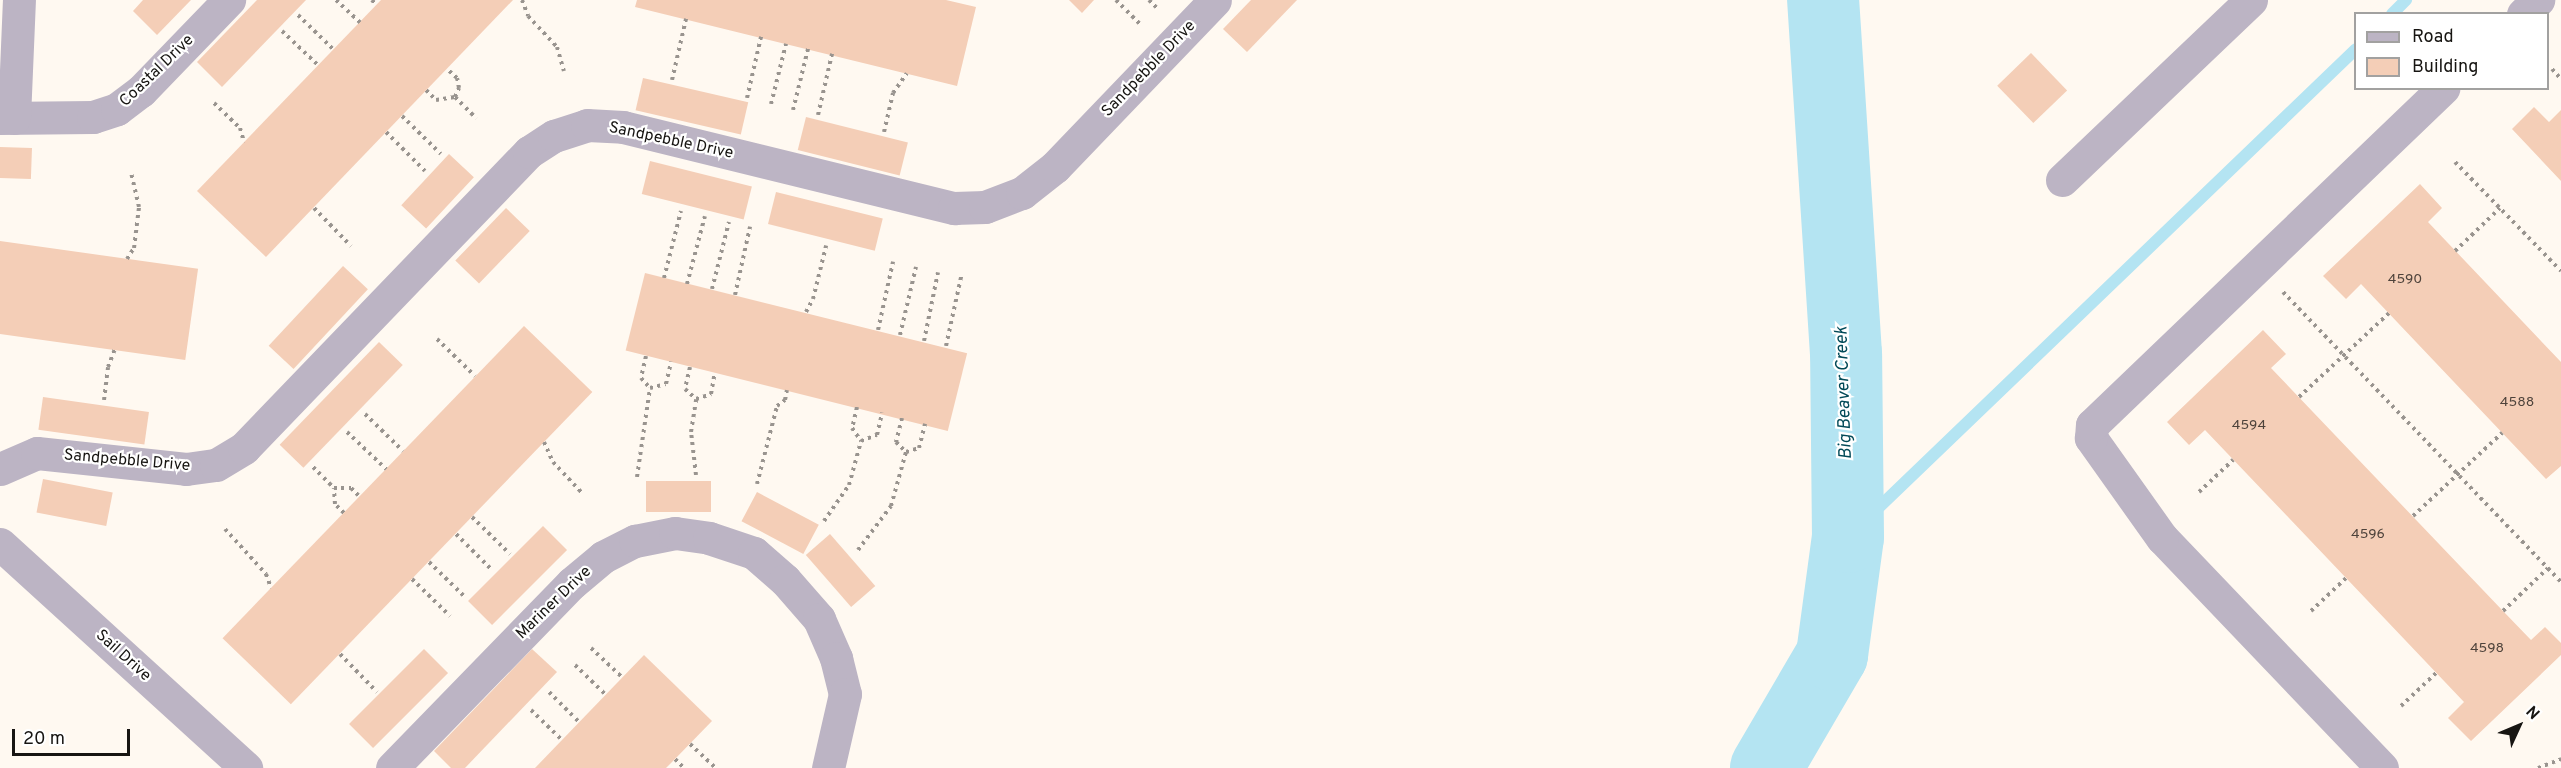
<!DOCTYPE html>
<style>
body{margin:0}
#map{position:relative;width:2561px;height:768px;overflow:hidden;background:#fff9f1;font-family:Overpass,sans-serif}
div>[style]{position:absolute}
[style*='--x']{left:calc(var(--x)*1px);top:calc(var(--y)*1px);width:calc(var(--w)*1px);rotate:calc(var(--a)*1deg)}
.stream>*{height:12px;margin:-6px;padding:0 6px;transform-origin:6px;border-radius:6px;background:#b4e4f2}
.river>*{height:72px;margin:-36px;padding:0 36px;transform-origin:36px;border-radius:36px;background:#b4e4f2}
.building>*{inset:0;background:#f4ceb7;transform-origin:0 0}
.path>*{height:4px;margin-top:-2px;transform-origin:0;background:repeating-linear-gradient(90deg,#99948f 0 3px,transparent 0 7.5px)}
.minor>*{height:33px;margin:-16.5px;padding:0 16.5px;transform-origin:16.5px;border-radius:16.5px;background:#bcb4c4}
span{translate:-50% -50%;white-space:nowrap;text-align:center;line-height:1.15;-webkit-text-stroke:4.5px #fff;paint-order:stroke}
.number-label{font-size:14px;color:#4e433b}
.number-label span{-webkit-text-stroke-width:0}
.street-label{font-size:16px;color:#171512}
.water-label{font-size:18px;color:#024a58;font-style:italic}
.legend{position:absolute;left:2354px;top:12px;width:195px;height:78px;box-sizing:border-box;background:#fff;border:2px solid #a2a1a0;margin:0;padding:8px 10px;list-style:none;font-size:18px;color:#171512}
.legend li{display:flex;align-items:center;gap:12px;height:30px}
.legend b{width:30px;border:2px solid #a2a1a0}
.north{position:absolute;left:2489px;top:696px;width:60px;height:60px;-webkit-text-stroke:4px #fff;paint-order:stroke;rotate:46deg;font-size:16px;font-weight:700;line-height:24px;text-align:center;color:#171512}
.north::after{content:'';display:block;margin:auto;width:21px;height:27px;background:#171512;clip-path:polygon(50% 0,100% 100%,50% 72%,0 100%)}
.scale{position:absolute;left:12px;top:729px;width:118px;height:27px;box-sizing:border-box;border:3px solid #171512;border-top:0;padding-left:8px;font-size:18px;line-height:21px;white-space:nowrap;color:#171512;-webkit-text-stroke:4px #fff;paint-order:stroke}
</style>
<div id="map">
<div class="stream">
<i style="--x:2392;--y:14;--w:20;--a:-45"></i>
<i style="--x:1848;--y:537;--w:704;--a:-43.85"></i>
</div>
<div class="river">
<i style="--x:1766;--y:768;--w:131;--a:-59.7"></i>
<i style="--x:1832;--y:655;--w:119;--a:-82.3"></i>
<i style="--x:1848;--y:537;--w:183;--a:-90.6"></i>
<i style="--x:1846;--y:354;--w:355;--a:-93.7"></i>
</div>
<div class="building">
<i style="clip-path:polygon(143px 0,191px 0,157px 35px,133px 11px)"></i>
<i style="clip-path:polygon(257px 0,306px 0,222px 87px,197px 62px)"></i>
<i style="clip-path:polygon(381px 0,513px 0,266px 257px,197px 191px)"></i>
<i style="clip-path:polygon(637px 0,946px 0,976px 7px,957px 86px,635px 7px)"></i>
<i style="clip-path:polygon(1069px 0,1094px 0,1082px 13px)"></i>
<i style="clip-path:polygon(1251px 0,1297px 0,1247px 52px,1223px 29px)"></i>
<i style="left:2031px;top:53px;width:52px;height:47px;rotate:46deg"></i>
<i style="left:643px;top:78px;width:108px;height:33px;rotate:13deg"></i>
<i style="clip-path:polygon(2534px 107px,2549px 122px,2561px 110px,2561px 181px,2512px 129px)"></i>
<i style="left:806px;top:117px;width:105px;height:34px;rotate:14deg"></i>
<i style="left:0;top:147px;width:32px;height:31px;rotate:2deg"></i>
<i style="left:449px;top:154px;width:34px;height:70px;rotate:43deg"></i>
<i style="left:650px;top:161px;width:105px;height:34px;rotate:14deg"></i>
<i style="clip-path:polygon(2420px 184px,2442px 208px,2428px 222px,2561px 362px,2561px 466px,2546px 479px,2361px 284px,2346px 299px,2323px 276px)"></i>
<i style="left:776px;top:192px;width:110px;height:33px;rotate:14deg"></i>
<i style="left:506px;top:208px;width:33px;height:73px;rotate:44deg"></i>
<i style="left:0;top:241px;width:200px;height:92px;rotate:8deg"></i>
<i style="left:343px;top:266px;width:34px;height:109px;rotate:43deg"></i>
<i style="left:645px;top:273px;width:332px;height:80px;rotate:14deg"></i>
<i style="left:524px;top:326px;width:95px;height:434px;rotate:44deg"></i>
<i style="clip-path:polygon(2263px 330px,2286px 354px,2271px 368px,2503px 611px,2531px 640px,2545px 627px,2561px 643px,2561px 655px,2471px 741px,2448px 718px,2464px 702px,2289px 518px,2205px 430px,2189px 445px,2167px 422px)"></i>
<i style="left:379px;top:342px;width:33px;height:143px;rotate:44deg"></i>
<i style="left:43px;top:397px;width:107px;height:33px;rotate:8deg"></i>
<i style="left:43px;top:479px;width:71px;height:34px;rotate:11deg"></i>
<i style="left:646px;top:481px;width:65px;height:31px"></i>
<i style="left:757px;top:492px;width:70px;height:33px;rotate:28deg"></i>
<i style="left:543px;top:526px;width:34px;height:106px;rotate:45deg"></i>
<i style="left:830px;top:534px;width:69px;height:32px;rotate:49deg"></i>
<i style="left:424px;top:649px;width:34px;height:106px;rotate:45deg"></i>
<i style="clip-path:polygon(532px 649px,557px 672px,465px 768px,451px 768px,434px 751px)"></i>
<i style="clip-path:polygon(644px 655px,712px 721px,675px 759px,666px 768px,535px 768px)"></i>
</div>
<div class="path">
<i style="--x:336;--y:0;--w:33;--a:43"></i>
<i style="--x:372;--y:0;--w:6;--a:51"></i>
<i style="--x:522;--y:0;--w:17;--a:69"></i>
<i style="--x:528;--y:16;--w:42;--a:46.9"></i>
<i style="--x:557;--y:47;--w:25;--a:74"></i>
<i style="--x:1116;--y:0;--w:35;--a:45"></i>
<i style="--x:1149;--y:0;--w:13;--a:45"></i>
<i style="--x:298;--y:15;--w:50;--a:44.2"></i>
<i style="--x:282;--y:31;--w:50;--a:43.4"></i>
<i style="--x:2552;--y:69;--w:13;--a:48"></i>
<i style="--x:672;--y:80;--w:63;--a:-77.1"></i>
<i style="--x:426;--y:90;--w:14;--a:45"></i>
<i style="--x:436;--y:100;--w:19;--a:-9"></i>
<i style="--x:455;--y:97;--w:10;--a:-66"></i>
<i style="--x:459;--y:88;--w:10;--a:-101"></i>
<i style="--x:457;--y:78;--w:13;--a:-138"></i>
<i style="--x:455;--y:97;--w:30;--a:45"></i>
<i style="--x:747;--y:98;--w:63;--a:-77.1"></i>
<i style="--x:214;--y:103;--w:36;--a:44"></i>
<i style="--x:240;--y:128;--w:15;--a:74"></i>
<i style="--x:771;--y:104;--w:62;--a:-76"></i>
<i style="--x:793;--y:110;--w:63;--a:-76.2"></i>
<i style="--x:818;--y:115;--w:63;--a:-77.1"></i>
<i style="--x:402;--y:116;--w:54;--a:44.3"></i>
<i style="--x:386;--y:132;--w:55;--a:45"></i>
<i style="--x:884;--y:132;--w:40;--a:-77"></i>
<i style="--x:893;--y:93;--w:24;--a:-55"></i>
<i style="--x:2455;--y:162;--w:152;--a:45.8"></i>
<i style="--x:314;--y:208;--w:53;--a:45.8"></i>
<i style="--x:2455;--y:251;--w:62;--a:-43.7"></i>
<i style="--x:127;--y:259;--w:13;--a:-58"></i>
<i style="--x:134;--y:248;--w:41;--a:-83"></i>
<i style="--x:139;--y:207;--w:35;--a:-103"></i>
<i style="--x:664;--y:278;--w:69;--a:-75.8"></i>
<i style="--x:687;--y:284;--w:70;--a:-75.2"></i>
<i style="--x:712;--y:289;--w:69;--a:-75.8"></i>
<i style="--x:2283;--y:292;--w:402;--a:46.2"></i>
<i style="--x:735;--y:295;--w:70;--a:-77.6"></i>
<i style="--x:806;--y:312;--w:15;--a:-62"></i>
<i style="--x:813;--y:299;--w:55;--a:-76.2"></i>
<i style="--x:878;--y:330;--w:70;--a:-77.6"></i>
<i style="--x:900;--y:335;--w:70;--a:-76.8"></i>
<i style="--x:437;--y:339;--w:53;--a:44.2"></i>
<i style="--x:924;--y:341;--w:70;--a:-78.5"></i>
<i style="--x:946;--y:346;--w:71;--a:-77.7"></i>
<i style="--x:646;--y:356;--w:23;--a:103"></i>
<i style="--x:641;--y:378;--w:13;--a:48"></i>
<i style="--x:650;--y:388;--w:16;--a:-14"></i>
<i style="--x:666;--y:384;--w:23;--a:-77"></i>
<i style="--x:690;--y:367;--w:23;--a:103"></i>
<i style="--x:685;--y:389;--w:15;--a:42"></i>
<i style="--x:696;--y:399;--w:16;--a:-18"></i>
<i style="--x:711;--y:394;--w:22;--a:-80"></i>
<i style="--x:2299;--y:397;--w:123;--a:-43"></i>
<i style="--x:104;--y:400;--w:33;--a:-83"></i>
<i style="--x:108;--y:367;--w:19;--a:-69"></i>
<i style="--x:857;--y:407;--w:22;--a:103"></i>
<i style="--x:852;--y:428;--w:16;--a:55"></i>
<i style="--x:861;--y:441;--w:17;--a:-21"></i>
<i style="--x:877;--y:435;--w:23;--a:-77"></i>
<i style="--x:365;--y:414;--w:53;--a:44.2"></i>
<i style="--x:902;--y:418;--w:25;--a:104"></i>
<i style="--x:896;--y:442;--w:14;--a:45"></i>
<i style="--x:906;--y:452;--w:14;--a:-17"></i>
<i style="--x:919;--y:448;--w:25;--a:-76"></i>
<i style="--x:347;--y:432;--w:54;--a:43.5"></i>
<i style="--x:544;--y:442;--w:22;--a:66"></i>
<i style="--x:553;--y:462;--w:44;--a:46.8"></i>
<i style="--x:313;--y:467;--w:30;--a:45"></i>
<i style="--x:696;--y:475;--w:43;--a:-96.6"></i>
<i style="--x:691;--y:432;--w:33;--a:-81"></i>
<i style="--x:637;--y:477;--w:90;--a:-81.7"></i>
<i style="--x:757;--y:484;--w:81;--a:-75.6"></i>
<i style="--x:777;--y:406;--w:10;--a:-37"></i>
<i style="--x:785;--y:400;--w:10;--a:-79"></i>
<i style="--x:2199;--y:492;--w:47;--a:-43.3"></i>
<i style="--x:344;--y:513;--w:13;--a:-135"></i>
<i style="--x:335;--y:504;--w:16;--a:-94"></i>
<i style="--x:334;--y:488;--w:17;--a:0"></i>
<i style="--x:351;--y:488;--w:11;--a:45"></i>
<i style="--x:2413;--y:516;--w:122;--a:-43"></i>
<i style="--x:472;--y:517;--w:53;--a:44.2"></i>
<i style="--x:824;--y:521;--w:44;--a:-55.2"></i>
<i style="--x:849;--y:485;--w:46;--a:-74.7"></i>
<i style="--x:225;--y:529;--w:61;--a:47.7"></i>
<i style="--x:266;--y:574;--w:15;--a:70"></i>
<i style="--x:456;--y:534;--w:52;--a:45"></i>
<i style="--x:858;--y:550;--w:55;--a:-53.1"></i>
<i style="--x:891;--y:506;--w:56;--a:-74.5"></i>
<i style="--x:429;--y:562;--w:52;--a:44.2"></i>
<i style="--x:412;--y:579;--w:53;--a:44.2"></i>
<i style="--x:2311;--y:611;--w:48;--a:-43.3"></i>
<i style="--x:2503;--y:611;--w:62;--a:-43.7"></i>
<i style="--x:591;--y:648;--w:44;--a:43.2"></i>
<i style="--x:340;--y:654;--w:53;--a:45.8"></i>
<i style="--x:575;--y:665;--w:43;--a:44.1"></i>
<i style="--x:549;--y:692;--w:42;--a:45"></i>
<i style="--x:2401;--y:706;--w:48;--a:-43.3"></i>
<i style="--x:531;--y:710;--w:43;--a:44.1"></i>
<i style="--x:690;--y:744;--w:35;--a:43"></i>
<i style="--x:675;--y:759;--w:13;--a:45"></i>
<i style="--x:2538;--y:768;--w:25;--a:-21"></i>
</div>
<div class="minor">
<i style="--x:2523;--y:14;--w:21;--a:-43"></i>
<i style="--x:0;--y:118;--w:93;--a:-0.6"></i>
<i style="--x:93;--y:117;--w:25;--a:-18"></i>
<i style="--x:117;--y:109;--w:30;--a:-37"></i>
<i style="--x:141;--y:91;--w:127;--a:-46"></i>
<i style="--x:14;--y:118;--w:118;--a:-87.6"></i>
<i style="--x:2062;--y:180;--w:261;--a:-43.6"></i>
<i style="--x:0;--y:469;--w:40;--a:-23.4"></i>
<i style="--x:37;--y:453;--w:150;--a:6.1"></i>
<i style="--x:186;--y:469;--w:30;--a:-8"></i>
<i style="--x:216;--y:465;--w:33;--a:-31"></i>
<i style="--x:244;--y:448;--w:411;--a:-46.1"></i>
<i style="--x:529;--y:152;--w:30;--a:-33"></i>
<i style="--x:554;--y:136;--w:35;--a:-18"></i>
<i style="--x:587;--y:125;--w:36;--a:3"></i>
<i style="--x:623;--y:127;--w:341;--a:13.8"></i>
<i style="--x:954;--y:208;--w:31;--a:-2"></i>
<i style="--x:985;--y:207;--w:40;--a:-21"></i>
<i style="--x:1022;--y:193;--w:42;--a:-38.2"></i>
<i style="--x:1055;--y:167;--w:231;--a:-46.2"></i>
<i style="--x:0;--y:544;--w:333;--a:42.3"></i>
<i style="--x:392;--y:768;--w:258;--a:-45.8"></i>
<i style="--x:572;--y:583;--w:40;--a:-40"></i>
<i style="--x:603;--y:557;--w:36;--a:-27"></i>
<i style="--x:635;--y:541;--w:41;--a:-11.3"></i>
<i style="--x:675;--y:533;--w:34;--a:8"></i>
<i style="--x:709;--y:538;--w:47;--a:18.4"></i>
<i style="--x:754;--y:553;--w:41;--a:41.1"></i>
<i style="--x:785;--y:580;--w:52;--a:48.9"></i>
<i style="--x:819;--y:619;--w:43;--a:66.4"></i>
<i style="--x:836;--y:658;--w:37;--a:76"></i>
<i style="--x:845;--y:694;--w:76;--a:102.9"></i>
<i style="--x:2382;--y:768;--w:318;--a:-133.7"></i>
<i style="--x:2162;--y:538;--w:123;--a:-125.4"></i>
<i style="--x:2091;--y:438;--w:13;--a:-86"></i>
<i style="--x:2092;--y:425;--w:487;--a:-43.8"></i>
</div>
<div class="number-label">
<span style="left:2405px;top:280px">4590</span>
<span style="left:2517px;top:403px">4588</span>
<span style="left:2249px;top:426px">4594</span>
<span style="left:2368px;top:535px">4596</span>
<span style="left:2487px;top:649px">4598</span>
</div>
<div class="street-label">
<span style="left:1149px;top:69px;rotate:-46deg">Sandpebble Drive</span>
<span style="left:157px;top:71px;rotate:-44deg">Coastal Drive</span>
<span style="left:671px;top:141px;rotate:12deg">Sandpebble Drive</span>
<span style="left:127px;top:461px;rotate:5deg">Sandpebble Drive</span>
<span style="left:554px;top:603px;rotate:-44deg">Mariner Drive</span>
<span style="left:123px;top:656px;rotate:42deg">Sail Drive</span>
</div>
<div class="water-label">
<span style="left:1845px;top:393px;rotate:-92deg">Big Beaver Creek</span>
</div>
<ul class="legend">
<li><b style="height:8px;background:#bcb4c4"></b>Road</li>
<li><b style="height:16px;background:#f4ceb7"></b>Building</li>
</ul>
<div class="north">N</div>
<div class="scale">20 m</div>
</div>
